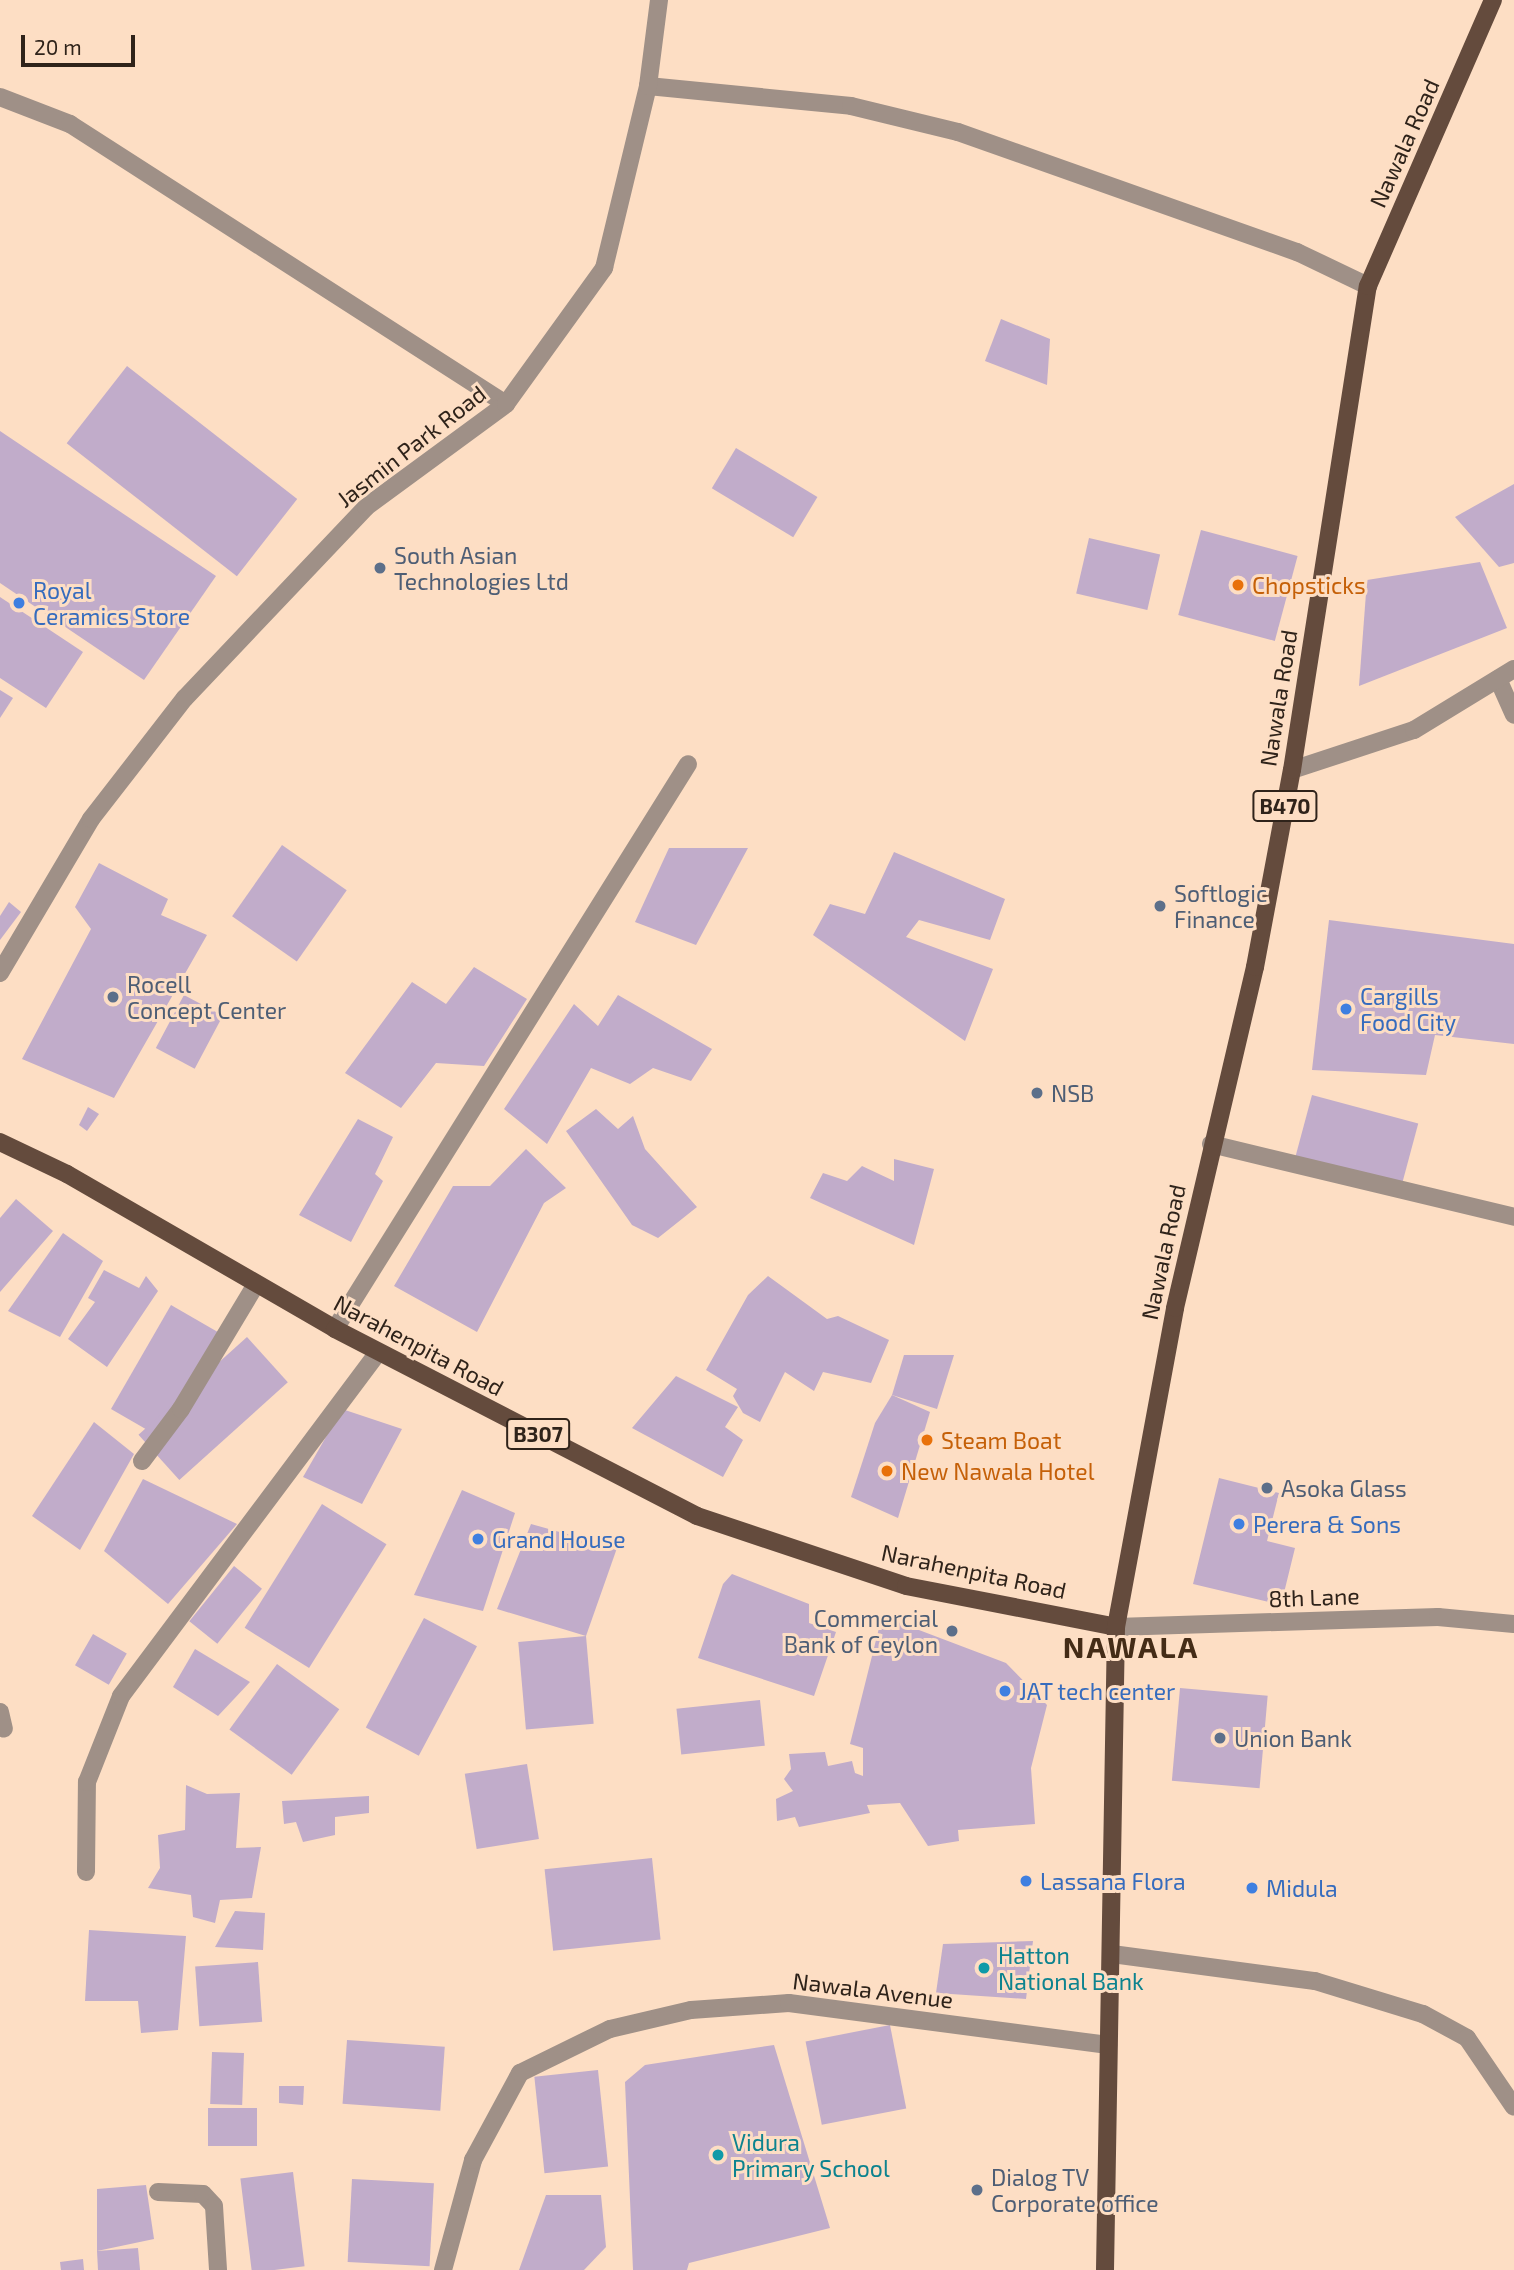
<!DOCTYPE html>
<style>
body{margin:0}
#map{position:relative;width:1514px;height:2270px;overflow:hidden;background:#fddec4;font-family:"Exo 2",sans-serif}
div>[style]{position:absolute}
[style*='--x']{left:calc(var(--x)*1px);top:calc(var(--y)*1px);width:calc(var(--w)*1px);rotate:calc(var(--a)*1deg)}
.building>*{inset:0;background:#c1acca;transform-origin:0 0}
.service>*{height:18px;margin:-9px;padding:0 9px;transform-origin:9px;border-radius:9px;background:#9f9087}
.minor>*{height:18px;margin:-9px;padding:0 9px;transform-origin:9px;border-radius:9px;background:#9f9087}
.primary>*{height:18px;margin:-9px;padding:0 9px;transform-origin:9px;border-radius:9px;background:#644b3d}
.dots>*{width:19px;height:19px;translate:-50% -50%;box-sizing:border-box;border:4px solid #fddec4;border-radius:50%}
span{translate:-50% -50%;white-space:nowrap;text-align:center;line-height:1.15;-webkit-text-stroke:6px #fddec4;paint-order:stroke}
.shield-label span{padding:2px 5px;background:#fddec4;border:2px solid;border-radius:5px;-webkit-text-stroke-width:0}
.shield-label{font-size:21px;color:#2f231a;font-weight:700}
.street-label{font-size:23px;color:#2f231a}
.service-label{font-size:23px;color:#4e5e75}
.left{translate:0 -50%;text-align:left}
.right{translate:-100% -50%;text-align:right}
.food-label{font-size:23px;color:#c56008}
.shop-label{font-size:23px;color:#366cbe}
.culture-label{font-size:23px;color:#0d838f}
.district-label{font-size:30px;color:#442c17;font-weight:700;letter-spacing:2px}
.scale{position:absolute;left:21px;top:35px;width:114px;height:32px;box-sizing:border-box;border:4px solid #2f231a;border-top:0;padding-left:9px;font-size:21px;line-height:24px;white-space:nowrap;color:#2f231a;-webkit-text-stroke:5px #fddec4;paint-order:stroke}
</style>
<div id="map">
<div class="building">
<i style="clip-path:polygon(1001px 319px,1050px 339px,1047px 385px,985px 361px)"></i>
<i style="left:127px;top:366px;width:216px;height:98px;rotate:38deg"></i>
<i style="clip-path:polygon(0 431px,216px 576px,144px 680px,0 583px)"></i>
<i style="left:736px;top:448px;width:95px;height:47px;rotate:31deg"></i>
<i style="clip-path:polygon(1514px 484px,1514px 563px,1499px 567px,1455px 517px)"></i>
<i style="left:1201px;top:530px;width:100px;height:88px;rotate:15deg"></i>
<i style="left:1089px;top:538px;width:73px;height:57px;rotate:13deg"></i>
<i style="clip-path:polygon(1480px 562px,1507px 628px,1359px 686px,1367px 580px)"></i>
<i style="clip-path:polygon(0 597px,83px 652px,46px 708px,0 678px)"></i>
<i style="clip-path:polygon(0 690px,13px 698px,0 718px)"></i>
<i style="left:282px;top:845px;width:79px;height:87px;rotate:35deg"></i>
<i style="clip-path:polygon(669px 848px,748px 848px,696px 945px,635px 922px)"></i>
<i style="clip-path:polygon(894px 852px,1005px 899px,990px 940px,919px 920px,906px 937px,993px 969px,965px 1041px,813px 935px,830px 904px,865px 914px)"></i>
<i style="clip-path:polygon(99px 863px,168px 899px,161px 915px,207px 935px,114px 1098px,22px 1059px,91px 929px,75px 907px)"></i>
<i style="clip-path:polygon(9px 902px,21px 912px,0 940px,0 916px)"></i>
<i style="clip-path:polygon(1329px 920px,1514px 944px,1514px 1044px,1435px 1035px,1426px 1075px,1312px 1070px)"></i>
<i style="clip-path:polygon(474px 967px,527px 999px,484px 1066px,436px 1063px,401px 1108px,345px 1073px,412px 982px,446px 1004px)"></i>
<i style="left:184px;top:995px;width:44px;height:60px;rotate:28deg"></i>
<i style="clip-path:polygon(618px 995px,712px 1049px,691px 1081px,653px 1068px,630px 1084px,591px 1068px,547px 1144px,504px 1109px,574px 1004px,598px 1026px)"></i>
<i style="left:1312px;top:1095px;width:110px;height:64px;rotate:15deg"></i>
<i style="clip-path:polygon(88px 1107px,99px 1114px,87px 1131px,79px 1125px)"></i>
<i style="clip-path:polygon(596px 1109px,618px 1129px,633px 1116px,645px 1149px,697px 1207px,658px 1238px,632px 1225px,566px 1131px)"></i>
<i style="clip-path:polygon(358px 1119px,393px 1137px,375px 1174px,383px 1181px,351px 1242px,299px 1215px)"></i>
<i style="clip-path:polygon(526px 1149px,566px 1188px,544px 1203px,477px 1332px,394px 1286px,453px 1186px,490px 1186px)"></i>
<i style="clip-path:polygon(894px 1159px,934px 1169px,914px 1245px,810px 1198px,823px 1173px,847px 1181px,862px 1166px,894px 1181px)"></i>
<i style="clip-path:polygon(16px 1199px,53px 1231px,0 1292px,0 1218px)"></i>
<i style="clip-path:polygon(63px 1233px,103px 1261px,60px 1337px,8px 1311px)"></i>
<i style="clip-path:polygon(104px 1270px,139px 1288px,146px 1276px,158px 1291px,107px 1367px,68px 1339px,95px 1302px,88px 1298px)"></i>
<i style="clip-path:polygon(768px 1276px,827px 1319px,838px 1316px,889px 1340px,871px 1383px,823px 1372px,814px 1391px,785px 1372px,760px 1422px,743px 1413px,733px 1396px,737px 1389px,706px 1370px,748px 1295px)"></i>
<i style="left:171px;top:1305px;width:54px;height:120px;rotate:30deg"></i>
<i style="left:247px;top:1337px;width:61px;height:146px;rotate:48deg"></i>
<i style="clip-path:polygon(904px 1355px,954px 1355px,937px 1409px,892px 1395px)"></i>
<i style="clip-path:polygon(676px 1376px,738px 1407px,725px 1427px,743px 1440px,723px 1477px,632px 1428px)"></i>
<i style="clip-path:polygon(892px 1395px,930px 1412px,898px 1518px,851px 1497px,875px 1423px)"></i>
<i style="clip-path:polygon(342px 1409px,402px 1429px,362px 1504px,303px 1477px)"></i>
<i style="clip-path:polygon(94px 1422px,134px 1454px,80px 1550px,32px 1516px)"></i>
<i style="clip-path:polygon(1219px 1478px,1279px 1493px,1267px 1541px,1295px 1548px,1281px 1605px,1193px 1584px)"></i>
<i style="clip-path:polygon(143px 1479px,237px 1524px,168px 1604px,104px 1551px)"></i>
<i style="clip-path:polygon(462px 1490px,515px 1513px,483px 1611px,414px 1595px)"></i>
<i style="left:322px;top:1504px;width:76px;height:146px;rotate:32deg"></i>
<i style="clip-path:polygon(531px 1524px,617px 1548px,586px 1636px,497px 1609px)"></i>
<i style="left:234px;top:1566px;width:36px;height:71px;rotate:39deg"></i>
<i style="clip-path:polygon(732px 1574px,809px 1604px,809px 1623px,836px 1632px,814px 1696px,698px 1658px,723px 1584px)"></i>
<i style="clip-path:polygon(882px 1616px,1006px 1663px,1047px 1705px,1031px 1768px,1035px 1824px,958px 1830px,959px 1841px,928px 1846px,900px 1803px,867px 1805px,870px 1813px,799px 1827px,795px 1817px,777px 1821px,776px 1799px,793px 1791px,784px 1779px,791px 1769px,789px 1754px,825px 1752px,828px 1766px,852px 1761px,855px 1773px,863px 1776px,863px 1748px,850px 1744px)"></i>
<i style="left:424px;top:1618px;width:60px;height:124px;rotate:28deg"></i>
<i style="left:93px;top:1634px;width:39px;height:36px;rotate:30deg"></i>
<i style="left:586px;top:1636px;width:88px;height:68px;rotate:85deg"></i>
<i style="clip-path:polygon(195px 1649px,250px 1682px,218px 1716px,173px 1687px)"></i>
<i style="left:277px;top:1664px;width:77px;height:81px;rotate:36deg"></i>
<i style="left:1180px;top:1688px;width:88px;height:93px;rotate:5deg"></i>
<i style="left:760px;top:1700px;width:46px;height:84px;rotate:84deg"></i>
<i style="left:527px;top:1764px;width:76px;height:63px;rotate:81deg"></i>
<i style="clip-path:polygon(186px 1785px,207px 1794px,240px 1793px,236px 1848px,261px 1847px,252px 1898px,220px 1900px,215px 1923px,193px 1917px,191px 1895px,148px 1888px,160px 1868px,158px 1835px,185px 1830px)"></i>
<i style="clip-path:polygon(369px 1796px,369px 1813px,335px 1817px,335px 1835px,303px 1842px,296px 1822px,284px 1824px,282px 1801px)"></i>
<i style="left:652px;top:1858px;width:82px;height:108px;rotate:84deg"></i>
<i style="clip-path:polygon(235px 1911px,265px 1913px,263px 1950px,215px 1947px)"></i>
<i style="clip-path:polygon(89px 1930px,186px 1936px,178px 2030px,141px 2033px,138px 2001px,85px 2001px)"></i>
<i style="clip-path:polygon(1033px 1941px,1026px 1999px,936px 1993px,943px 1944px)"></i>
<i style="left:258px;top:1962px;width:60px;height:63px;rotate:86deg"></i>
<i style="left:890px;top:2025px;width:85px;height:86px;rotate:79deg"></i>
<i style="left:347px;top:2040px;width:98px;height:64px;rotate:4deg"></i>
<i style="clip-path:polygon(774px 2045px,830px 2228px,689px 2263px,687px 2270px,633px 2270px,625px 2082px,645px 2065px)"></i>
<i style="left:212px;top:2052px;width:32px;height:52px;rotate:2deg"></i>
<i style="left:598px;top:2070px;width:97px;height:64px;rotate:84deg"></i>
<i style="clip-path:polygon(279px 2086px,304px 2086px,303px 2105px,279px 2103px)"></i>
<i style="left:208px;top:2108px;width:49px;height:38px"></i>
<i style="left:293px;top:2172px;width:95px;height:53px;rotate:83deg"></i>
<i style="left:352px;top:2179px;width:82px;height:83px;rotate:3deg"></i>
<i style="clip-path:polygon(146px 2185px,154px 2239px,97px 2251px,97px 2189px)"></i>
<i style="clip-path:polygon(546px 2195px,601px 2195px,606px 2247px,584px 2270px,519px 2270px)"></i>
<i style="clip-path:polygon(138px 2248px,140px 2270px,98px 2270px,97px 2251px)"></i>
<i style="clip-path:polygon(83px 2259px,84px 2270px,61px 2270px,60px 2262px)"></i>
</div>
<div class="service">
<i style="--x:1498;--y:679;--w:39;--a:66"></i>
<i style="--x:142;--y:1461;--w:65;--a:-53.1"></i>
<i style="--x:181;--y:1409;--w:146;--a:-59"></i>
</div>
<div class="minor">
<i style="--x:648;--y:86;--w:204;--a:5.6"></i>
<i style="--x:851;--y:106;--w:110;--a:13.7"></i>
<i style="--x:958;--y:132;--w:360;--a:19.5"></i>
<i style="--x:1297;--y:252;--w:79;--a:25.6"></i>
<i style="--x:0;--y:97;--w:75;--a:21.1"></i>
<i style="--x:70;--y:124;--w:518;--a:32.71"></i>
<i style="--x:1292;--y:770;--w:128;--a:-18.2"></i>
<i style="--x:1414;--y:730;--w:117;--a:-31.4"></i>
<i style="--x:0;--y:973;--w:179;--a:-59.4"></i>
<i style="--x:91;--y:819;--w:153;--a:-52.2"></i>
<i style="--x:185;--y:698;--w:263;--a:-46.5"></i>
<i style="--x:366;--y:507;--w:174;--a:-36.3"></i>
<i style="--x:506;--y:404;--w:168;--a:-54.2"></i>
<i style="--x:604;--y:268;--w:187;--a:-76.4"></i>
<i style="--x:648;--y:86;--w:87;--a:-82.7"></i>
<i style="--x:1211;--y:1144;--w:312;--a:13.5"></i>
<i style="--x:335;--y:1329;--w:666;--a:-58"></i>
<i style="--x:1116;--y:1627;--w:322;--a:-1.8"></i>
<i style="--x:1438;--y:1617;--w:76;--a:5.3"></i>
<i style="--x:0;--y:1712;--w:17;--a:77"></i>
<i style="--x:86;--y:1872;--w:90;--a:-89.4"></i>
<i style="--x:87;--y:1782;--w:92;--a:-68.4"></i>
<i style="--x:121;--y:1696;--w:429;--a:-53.2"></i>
<i style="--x:1112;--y:1954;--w:205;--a:7.6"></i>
<i style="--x:1315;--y:1981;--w:113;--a:17"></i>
<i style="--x:1423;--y:2014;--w:50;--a:28.6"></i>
<i style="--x:1467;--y:2038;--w:83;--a:55.7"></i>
<i style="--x:158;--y:2192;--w:45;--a:2.5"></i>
<i style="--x:203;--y:2194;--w:16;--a:47"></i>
<i style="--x:214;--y:2206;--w:64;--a:86.4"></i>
<i style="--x:443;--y:2270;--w:114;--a:-74.7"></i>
<i style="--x:473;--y:2160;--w:99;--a:-61.6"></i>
<i style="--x:520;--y:2073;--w:100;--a:-26.1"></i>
<i style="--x:610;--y:2029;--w:83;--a:-13.2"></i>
<i style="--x:691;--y:2010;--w:98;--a:-4.1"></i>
<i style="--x:789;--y:2003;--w:322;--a:7.5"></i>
</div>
<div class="primary">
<i style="--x:0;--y:1142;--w:74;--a:25.5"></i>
<i style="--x:67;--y:1174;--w:310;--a:30"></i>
<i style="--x:335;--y:1329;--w:407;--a:27.3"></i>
<i style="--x:697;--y:1516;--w:220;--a:18.5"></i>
<i style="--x:906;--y:1586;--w:214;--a:11"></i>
<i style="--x:1105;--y:2270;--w:643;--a:-89.02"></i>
<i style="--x:1116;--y:1627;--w:324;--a:-79.5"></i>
<i style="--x:1175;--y:1308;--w:350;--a:-76.8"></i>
<i style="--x:1255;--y:967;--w:200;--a:-79.4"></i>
<i style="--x:1292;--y:770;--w:490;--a:-81.1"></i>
<i style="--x:1368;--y:286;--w:312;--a:-66.4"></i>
</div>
<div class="dots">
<i style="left:380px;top:568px;background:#5c6f8a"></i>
<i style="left:1238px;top:585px;background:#e8710a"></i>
<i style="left:19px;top:603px;background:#3f7fe0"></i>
<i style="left:1160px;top:906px;background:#5c6f8a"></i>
<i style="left:113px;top:997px;background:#5c6f8a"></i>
<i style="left:1346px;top:1009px;background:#3f7fe0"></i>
<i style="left:1037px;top:1093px;background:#5c6f8a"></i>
<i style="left:927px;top:1440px;background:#e8710a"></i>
<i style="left:887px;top:1471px;background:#e8710a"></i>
<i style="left:1267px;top:1488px;background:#5c6f8a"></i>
<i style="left:1239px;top:1524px;background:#3f7fe0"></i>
<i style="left:478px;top:1539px;background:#3f7fe0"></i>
<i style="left:952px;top:1631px;background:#5c6f8a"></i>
<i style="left:1005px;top:1691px;background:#3f7fe0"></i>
<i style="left:1220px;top:1738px;background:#5c6f8a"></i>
<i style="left:1026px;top:1881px;background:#3f7fe0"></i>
<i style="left:1252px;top:1888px;background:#3f7fe0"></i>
<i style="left:984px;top:1968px;background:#0f9aa8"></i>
<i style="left:718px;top:2155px;background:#0f9aa8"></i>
<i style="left:977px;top:2190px;background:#5c6f8a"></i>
</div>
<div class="shield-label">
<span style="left:1285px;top:806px">B470</span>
<span style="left:538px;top:1434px">B307</span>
</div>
<div class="street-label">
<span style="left:1404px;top:143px;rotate:-66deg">Nawala Road</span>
<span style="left:411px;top:446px;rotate:-38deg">Jasmin Park Road</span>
<span style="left:1278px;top:698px;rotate:-81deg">Nawala Road</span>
<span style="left:1163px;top:1252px;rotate:-78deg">Nawala Road</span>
<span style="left:419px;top:1345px;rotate:28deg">Narahenpita Road</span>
<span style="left:974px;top:1571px;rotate:12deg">Narahenpita Road</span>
<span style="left:1314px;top:1597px;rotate:-2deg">8th Lane</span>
<span style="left:873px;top:1990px;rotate:7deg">Nawala Avenue</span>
</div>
<div class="service-label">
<span class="left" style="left:394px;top:568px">South Asian<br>Technologies Ltd</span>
<span class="left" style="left:1174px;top:906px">Softlogic<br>Finance</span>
<span class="left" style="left:127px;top:997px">Rocell<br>Concept Center</span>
<span class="left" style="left:1051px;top:1093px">NSB</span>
<span class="left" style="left:1281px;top:1488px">Asoka Glass</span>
<span class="right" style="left:938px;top:1631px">Commercial<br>Bank of Ceylon</span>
<span class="left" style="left:1234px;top:1738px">Union Bank</span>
<span class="left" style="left:991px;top:2190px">Dialog TV<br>Corporate office</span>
</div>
<div class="food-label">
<span class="left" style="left:1252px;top:585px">Chopsticks</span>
<span class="left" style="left:941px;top:1440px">Steam Boat</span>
<span class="left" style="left:901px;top:1471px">New Nawala Hotel</span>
</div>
<div class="shop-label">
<span class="left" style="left:33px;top:603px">Royal<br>Ceramics Store</span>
<span class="left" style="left:1360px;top:1009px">Cargills<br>Food City</span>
<span class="left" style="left:1253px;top:1524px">Perera &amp; Sons</span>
<span class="left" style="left:492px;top:1539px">Grand House</span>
<span class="left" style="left:1019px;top:1691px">JAT tech center</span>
<span class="left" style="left:1040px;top:1881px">Lassana Flora</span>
<span class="left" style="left:1266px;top:1888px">Midula</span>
</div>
<div class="culture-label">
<span class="left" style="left:998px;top:1968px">Hatton<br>National Bank</span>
<span class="left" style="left:732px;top:2155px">Vidura<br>Primary School</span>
</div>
<div class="district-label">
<span style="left:1131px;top:1646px">NAWALA</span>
</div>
<div class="scale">20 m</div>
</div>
